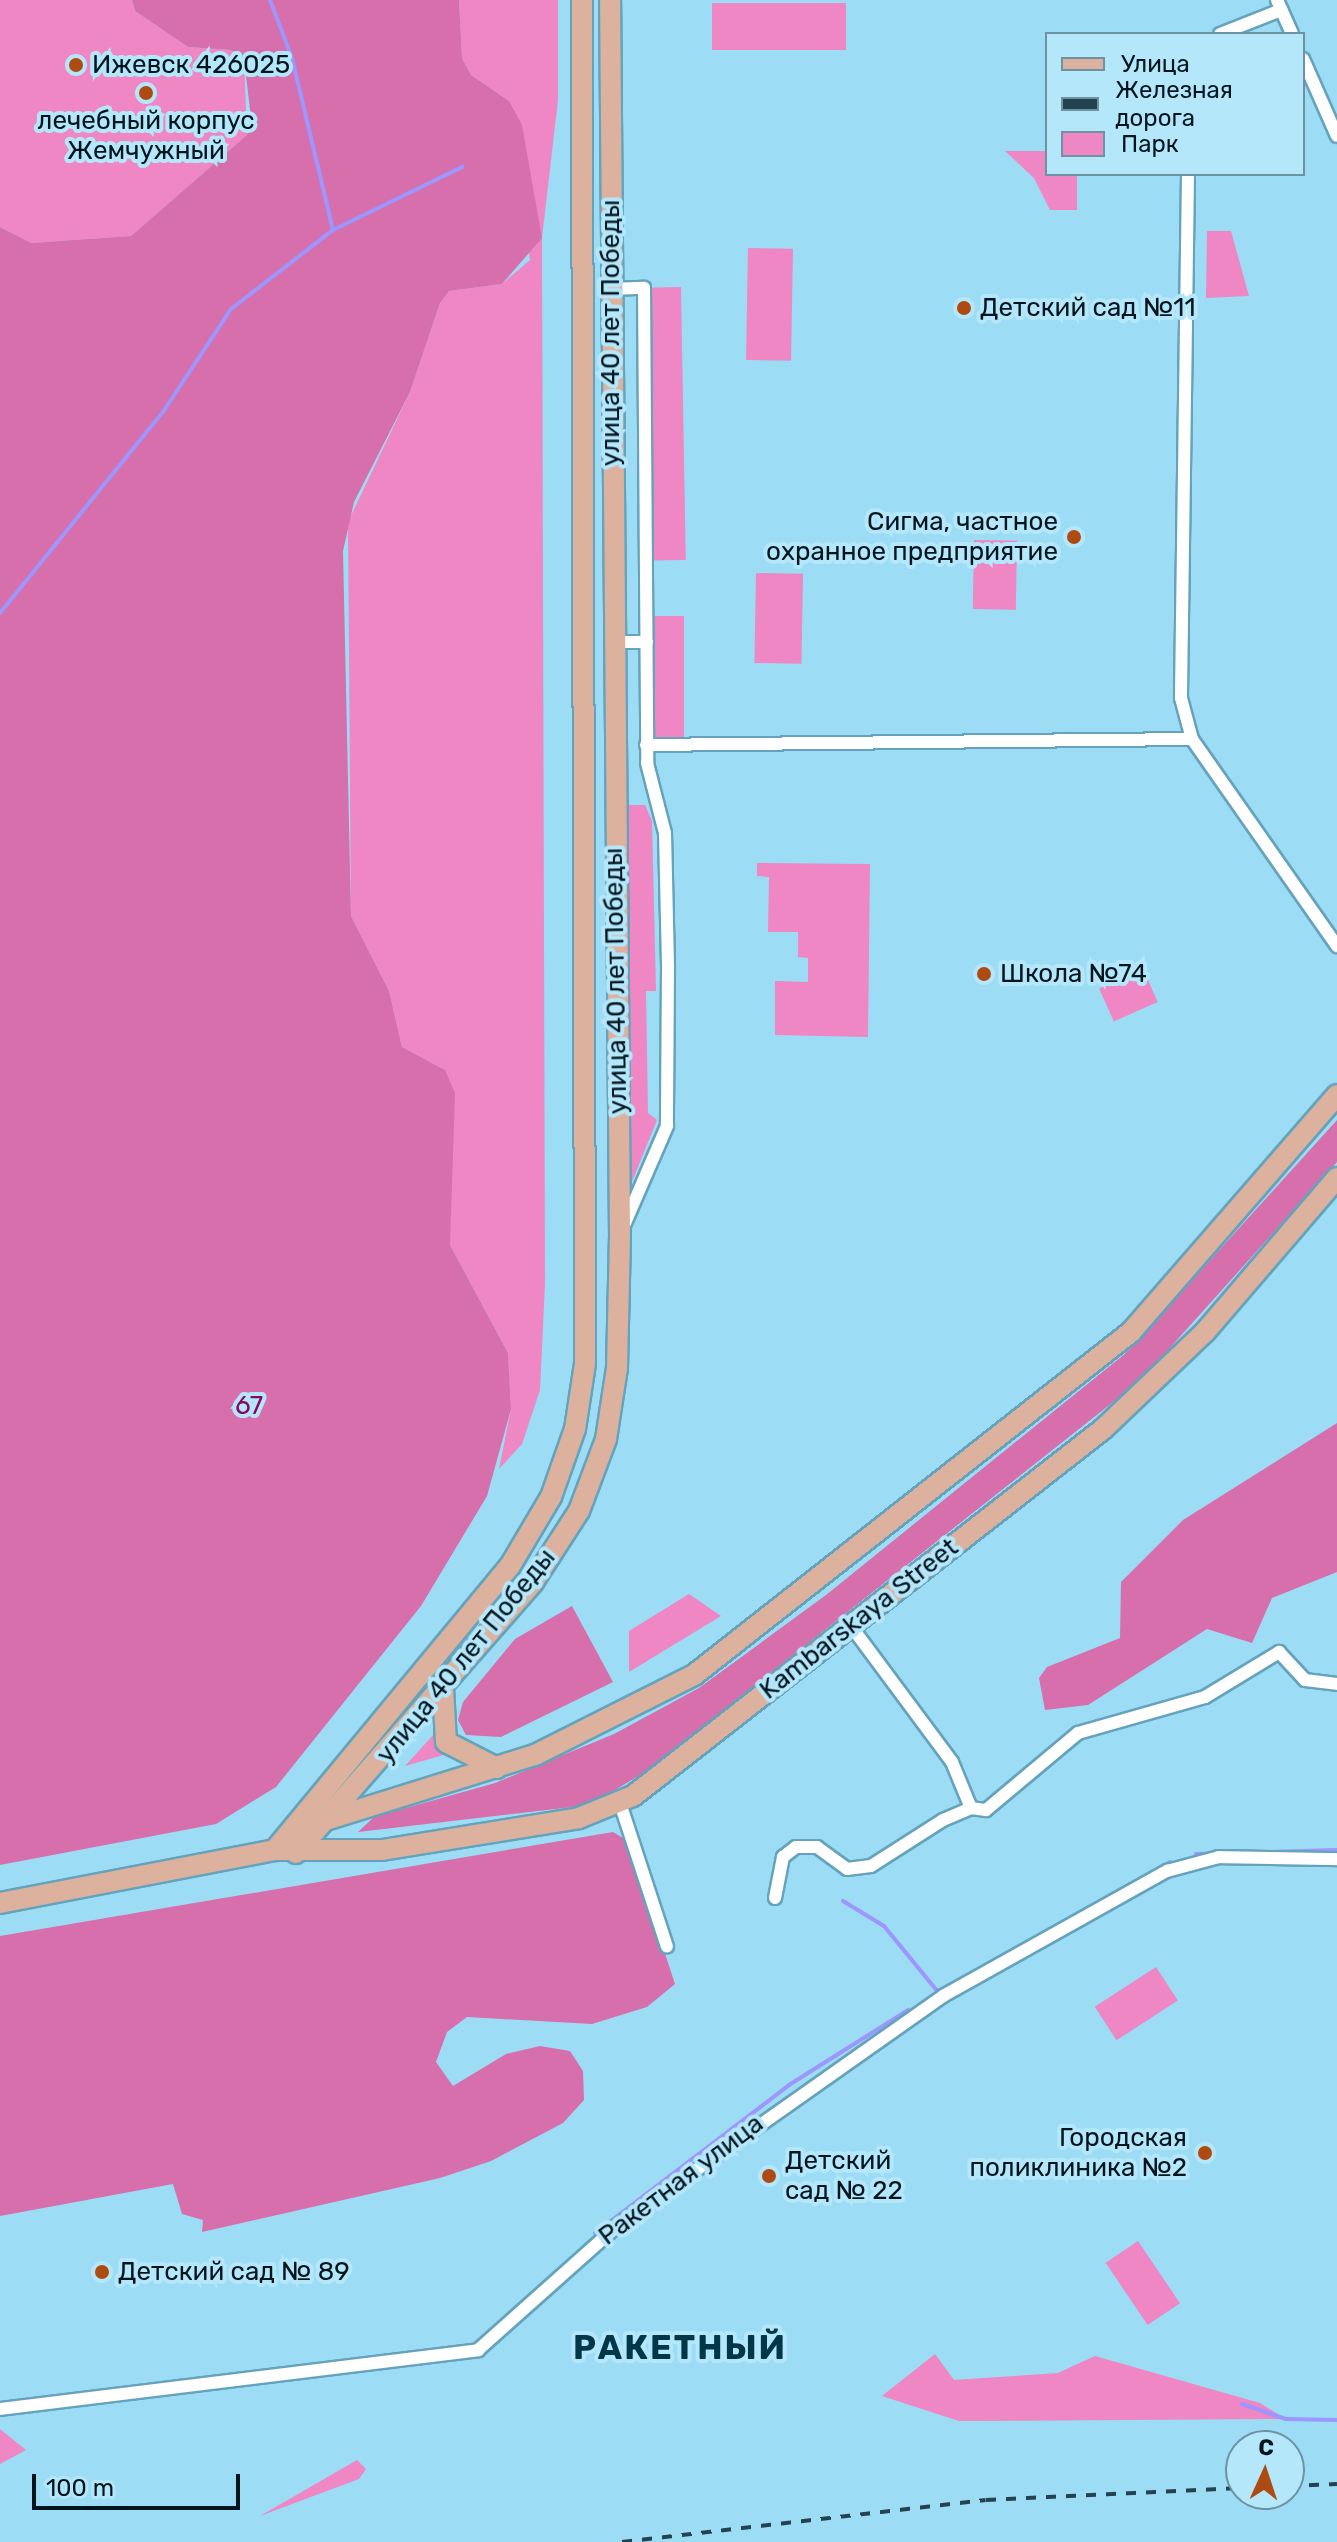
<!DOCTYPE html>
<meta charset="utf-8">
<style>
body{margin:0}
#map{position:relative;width:1337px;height:2542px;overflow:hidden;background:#9cdcf5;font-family:Rubik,sans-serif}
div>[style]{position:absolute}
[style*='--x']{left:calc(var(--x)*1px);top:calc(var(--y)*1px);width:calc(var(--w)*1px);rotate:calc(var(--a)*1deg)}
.green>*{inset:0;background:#ee87c3;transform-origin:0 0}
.forest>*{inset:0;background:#d66fac}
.stream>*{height:4px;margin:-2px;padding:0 2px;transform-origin:2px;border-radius:2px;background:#9d96fc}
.roads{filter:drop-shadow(2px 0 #65a3bc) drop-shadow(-2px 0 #65a3bc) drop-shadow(0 2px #65a3bc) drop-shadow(0 -2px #65a3bc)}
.street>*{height:12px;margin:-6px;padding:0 6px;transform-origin:6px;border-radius:6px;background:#fff}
.primary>*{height:20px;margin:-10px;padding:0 10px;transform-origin:10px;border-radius:10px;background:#dcb29e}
.rail>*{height:4px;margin-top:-2px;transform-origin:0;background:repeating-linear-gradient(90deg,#244350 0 10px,transparent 0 20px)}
.dots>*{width:22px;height:22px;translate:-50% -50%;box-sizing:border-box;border:4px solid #b5e7fb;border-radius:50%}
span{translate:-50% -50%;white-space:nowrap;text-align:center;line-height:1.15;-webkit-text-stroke:8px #b5e7fb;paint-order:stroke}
.poi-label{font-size:26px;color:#00151e}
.left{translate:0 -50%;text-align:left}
.right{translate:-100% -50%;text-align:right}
.street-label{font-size:26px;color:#00151e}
.park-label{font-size:26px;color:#8a0664}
.district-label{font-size:34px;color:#013747;font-weight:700;letter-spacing:2px}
.legend{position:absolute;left:1045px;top:32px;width:260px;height:144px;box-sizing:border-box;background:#b5e7fb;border:2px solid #6d93a3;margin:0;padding:10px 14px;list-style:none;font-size:24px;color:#00151e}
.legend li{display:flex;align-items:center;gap:16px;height:40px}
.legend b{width:40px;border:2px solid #6d93a3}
.north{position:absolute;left:1225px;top:2430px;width:80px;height:80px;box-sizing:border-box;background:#b5e7fb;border:2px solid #6d93a3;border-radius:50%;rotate:3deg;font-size:22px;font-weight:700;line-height:32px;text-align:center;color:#00151e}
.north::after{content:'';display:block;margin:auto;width:28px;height:36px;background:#ae4b12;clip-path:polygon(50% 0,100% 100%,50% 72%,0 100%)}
.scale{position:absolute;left:32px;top:2474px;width:208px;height:36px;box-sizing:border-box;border:4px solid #00151e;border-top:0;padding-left:10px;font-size:24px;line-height:28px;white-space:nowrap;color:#00151e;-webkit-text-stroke:6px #b5e7fb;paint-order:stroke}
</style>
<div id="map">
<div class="green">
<i style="clip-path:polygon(0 0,132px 0,135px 11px,188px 47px,231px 50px,244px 59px,247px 135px,131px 236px,31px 243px,0 227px)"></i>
<i style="clip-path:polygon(459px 0,558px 0,558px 100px,542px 238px,545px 1284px,540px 1390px,522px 1444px,499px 1469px,511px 1409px,508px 1353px,450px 1245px,445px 1070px,402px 1047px,389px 991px,351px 916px,348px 522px,410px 392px,440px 303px,449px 291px,502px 284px,530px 260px,509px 101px,471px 75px,462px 58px)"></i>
<i style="left:712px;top:3px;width:134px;height:47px"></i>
<i style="clip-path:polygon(1005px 151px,1047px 151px,1047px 174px,1077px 174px,1077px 210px,1050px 210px,1034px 178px)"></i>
<i style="clip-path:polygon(1207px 231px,1231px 231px,1249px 296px,1206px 298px)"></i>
<i style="left:748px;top:248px;width:45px;height:112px;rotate:1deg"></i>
<i style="left:681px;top:287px;width:273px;height:37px;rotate:89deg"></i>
<i style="left:974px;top:540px;width:43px;height:69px;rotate:1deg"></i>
<i style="left:756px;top:573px;width:47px;height:90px;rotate:1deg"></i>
<i style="left:647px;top:616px;width:37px;height:129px"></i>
<i style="clip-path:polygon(626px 805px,645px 805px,652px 821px,656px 991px,646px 991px,648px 1113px,657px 1120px,629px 1189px)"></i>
<i style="clip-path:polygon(757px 863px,870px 864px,868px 1037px,775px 1035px,775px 981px,808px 982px,808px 958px,798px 957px,798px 932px,768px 932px,769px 877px,757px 876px)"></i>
<i style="left:1143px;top:969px;width:36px;height:48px;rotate:66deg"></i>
<i style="clip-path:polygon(689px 1594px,721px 1616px,629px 1672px,629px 1631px)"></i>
<i style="clip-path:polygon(434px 1734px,447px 1754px,405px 1766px)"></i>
<i style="left:1156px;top:1967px;width:40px;height:73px;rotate:57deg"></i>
<i style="left:1138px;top:2241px;width:75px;height:39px;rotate:56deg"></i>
<i style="clip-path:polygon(935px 2354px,954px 2380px,1058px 2373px,1095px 2356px,1260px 2403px,1286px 2419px,959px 2421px,882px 2396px)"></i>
<i style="clip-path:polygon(0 2429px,26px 2450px,0 2464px)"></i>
<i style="clip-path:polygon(357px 2460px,366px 2469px,359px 2479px,260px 2516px)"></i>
</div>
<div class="forest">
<i style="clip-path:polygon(132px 0,459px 0,462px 58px,471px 75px,509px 101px,522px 125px,542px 238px,502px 284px,449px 291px,440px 303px,410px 392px,354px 502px,343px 551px,351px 916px,389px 991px,402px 1047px,445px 1070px,455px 1093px,450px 1245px,508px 1353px,511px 1409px,487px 1496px,421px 1606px,276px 1787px,216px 1824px,0 1865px,0 227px,31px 243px,131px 236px,247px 135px,251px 118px,244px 59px,231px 50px,188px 47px,135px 11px)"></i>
<i style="clip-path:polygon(1337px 1120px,1337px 1162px,1141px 1380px,645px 1772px,590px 1805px,358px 1832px,374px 1817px,495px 1783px,614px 1734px,699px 1688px,826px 1595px,1126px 1353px)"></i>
<i style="clip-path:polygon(1337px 1423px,1337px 1572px,1272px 1598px,1252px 1643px,1207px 1629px,1088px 1705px,1045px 1710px,1039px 1678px,1047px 1667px,1120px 1638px,1121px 1582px,1183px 1520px)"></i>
<i style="clip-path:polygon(572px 1606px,613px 1682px,501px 1737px,466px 1735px,458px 1720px,463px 1702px,515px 1639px)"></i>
<i style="clip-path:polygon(613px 1832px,628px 1841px,675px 1984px,647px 2007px,592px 2024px,467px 2017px,447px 2032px,436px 2062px,453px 2086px,506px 2054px,540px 2046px,570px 2051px,583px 2071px,584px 2100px,563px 2123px,491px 2161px,440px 2178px,202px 2232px,203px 2220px,182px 2214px,173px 2184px,0 2216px,0 1936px)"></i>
</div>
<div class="stream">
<i style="--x:270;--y:0;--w:62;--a:69.2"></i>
<i style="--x:292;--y:58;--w:177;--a:76.6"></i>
<i style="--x:0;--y:613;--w:259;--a:-51"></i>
<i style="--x:163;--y:412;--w:123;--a:-56.6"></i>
<i style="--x:231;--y:309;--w:129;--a:-37.8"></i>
<i style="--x:333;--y:230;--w:144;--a:-26"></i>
<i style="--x:1196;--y:1854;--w:141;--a:-1.6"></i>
<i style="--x:843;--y:1901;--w:48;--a:31.4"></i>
<i style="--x:884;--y:1926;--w:85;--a:50.7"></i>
<i style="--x:1049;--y:1930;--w:139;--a:-29.3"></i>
<i style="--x:595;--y:2233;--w:244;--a:-37.3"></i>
<i style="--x:789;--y:2085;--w:141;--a:-32.2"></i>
<i style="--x:1242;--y:2404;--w:46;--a:18.8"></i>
<i style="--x:1286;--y:2419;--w:51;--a:1.1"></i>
</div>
<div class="roads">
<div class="street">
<i style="--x:1277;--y:0;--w:37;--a:66"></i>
<i style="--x:1220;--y:34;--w:66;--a:-21.5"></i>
<i style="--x:1303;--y:59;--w:84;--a:66.2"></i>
<i style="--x:1188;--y:174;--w:524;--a:90.77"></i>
<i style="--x:1181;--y:698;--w:42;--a:75"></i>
<i style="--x:1192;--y:739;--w:253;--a:55"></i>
<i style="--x:610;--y:289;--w:34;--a:-2"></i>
<i style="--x:644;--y:288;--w:475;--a:89.6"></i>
<i style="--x:647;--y:763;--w:72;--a:75.6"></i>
<i style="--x:665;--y:833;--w:136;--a:88.7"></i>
<i style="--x:668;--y:969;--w:157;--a:90.4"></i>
<i style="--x:667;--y:1126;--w:106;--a:113.4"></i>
<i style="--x:612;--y:642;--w:35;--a:0"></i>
<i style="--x:646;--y:745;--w:546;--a:-0.63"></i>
<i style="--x:851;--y:1626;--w:169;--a:53.4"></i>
<i style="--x:952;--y:1762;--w:50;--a:67.6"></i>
<i style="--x:620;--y:1803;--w:151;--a:71.9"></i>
<i style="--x:775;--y:1898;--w:42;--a:-79"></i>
<i style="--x:783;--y:1857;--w:16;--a:-38"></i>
<i style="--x:796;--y:1847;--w:21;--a:0"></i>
<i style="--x:817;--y:1847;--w:37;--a:36"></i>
<i style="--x:847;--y:1869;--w:24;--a:-7"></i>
<i style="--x:871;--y:1866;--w:85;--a:-32.6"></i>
<i style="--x:943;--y:1820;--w:30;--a:-23"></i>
<i style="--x:971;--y:1808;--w:15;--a:8"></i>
<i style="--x:986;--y:1810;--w:120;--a:-39.9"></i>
<i style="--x:1078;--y:1733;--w:132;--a:-15.8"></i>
<i style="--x:1205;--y:1697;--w:87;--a:-31.3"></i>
<i style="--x:1279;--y:1652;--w:38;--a:47"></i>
<i style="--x:1305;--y:1680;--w:32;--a:7"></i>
<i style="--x:0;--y:2409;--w:482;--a:-7"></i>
<i style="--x:478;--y:2350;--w:186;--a:-41.7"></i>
<i style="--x:617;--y:2226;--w:399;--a:-35.2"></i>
<i style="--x:943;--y:1996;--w:257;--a:-29.2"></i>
<i style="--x:1167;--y:1871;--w:54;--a:-15.1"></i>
<i style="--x:1219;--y:1857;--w:118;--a:1"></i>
</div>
<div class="primary">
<i style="--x:443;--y:1688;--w:54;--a:86.8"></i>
<i style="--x:446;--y:1742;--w:57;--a:27"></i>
<i style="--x:329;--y:1819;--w:216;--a:-17.3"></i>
<i style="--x:535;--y:1755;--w:178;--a:-26.7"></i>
<i style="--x:694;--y:1675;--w:556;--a:-38.13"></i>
<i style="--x:1131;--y:1332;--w:314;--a:-49"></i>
<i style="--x:275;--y:1850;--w:369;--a:-50.4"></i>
<i style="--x:510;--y:1566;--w:80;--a:-59.3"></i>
<i style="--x:551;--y:1497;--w:72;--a:-70.6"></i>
<i style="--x:575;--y:1429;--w:66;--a:-81.3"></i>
<i style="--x:585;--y:1364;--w:1364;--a:-90.13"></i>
<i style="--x:296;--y:1853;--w:360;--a:-48.8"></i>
<i style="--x:533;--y:1582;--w:85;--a:-57.1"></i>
<i style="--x:579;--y:1511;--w:77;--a:-69.4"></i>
<i style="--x:606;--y:1439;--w:72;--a:-81.2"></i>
<i style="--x:617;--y:1368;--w:132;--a:-88.7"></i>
<i style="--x:620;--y:1236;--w:1236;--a:-90.46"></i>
<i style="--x:0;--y:1903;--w:280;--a:-10.9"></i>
<i style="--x:275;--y:1850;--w:107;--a:0"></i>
<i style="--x:382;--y:1850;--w:200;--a:-9.2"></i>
<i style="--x:579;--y:1818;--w:58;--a:-22.2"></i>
<i style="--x:633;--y:1796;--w:596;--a:-37.98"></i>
<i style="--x:1103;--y:1429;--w:141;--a:-43.6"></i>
<i style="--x:1205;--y:1332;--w:203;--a:-49.4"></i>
</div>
</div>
<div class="rail">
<i style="--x:1289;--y:2486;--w:48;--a:-2.4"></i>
<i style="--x:622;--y:2542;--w:366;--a:-6.6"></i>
<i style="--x:986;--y:2500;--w:255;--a:-2.7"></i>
</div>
<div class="dots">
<i style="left:76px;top:65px;background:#ae4b12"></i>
<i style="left:146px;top:93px;background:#ae4b12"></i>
<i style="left:964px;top:308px;background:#ae4b12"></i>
<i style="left:1074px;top:537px;background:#ae4b12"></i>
<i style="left:984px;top:974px;background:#ae4b12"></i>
<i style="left:1205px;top:2153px;background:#ae4b12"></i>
<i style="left:769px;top:2176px;background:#ae4b12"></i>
<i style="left:102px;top:2272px;background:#ae4b12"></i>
</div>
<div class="poi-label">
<span class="left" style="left:92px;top:65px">Ижевск 426025</span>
<span style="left:146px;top:136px">лечебный корпус<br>Жемчужный</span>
<span class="left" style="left:980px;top:308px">Детский сад №11</span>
<span class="right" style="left:1058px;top:537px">Сигма, частное<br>охранное предприятие</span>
<span class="left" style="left:1000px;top:974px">Школа №74</span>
<span class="right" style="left:1187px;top:2153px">Городская<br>поликлиника №2</span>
<span class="left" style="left:785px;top:2176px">Детский<br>сад № 22</span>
<span class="left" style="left:118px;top:2272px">Детский сад № 89</span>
</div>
<div class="street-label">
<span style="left:611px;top:333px;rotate:-90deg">улица 40 лет Победы</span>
<span style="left:616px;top:981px;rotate:-91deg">улица 40 лет Победы</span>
<span style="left:859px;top:1619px;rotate:-38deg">Kambarskaya Street</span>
<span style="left:466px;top:1656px;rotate:-51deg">улица 40 лет Победы</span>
<span style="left:681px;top:2180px;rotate:-37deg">Ракетная улица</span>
</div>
<div class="park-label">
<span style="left:249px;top:1406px">67</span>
</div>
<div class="district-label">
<span style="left:680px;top:2348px">РАКЕТНЫЙ</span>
</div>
<ul class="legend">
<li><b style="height:10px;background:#dcb29e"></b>Улица</li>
<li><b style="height:10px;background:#244350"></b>Железная дорога</li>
<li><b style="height:22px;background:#ee87c3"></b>Парк</li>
</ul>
<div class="north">С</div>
<div class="scale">100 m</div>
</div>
